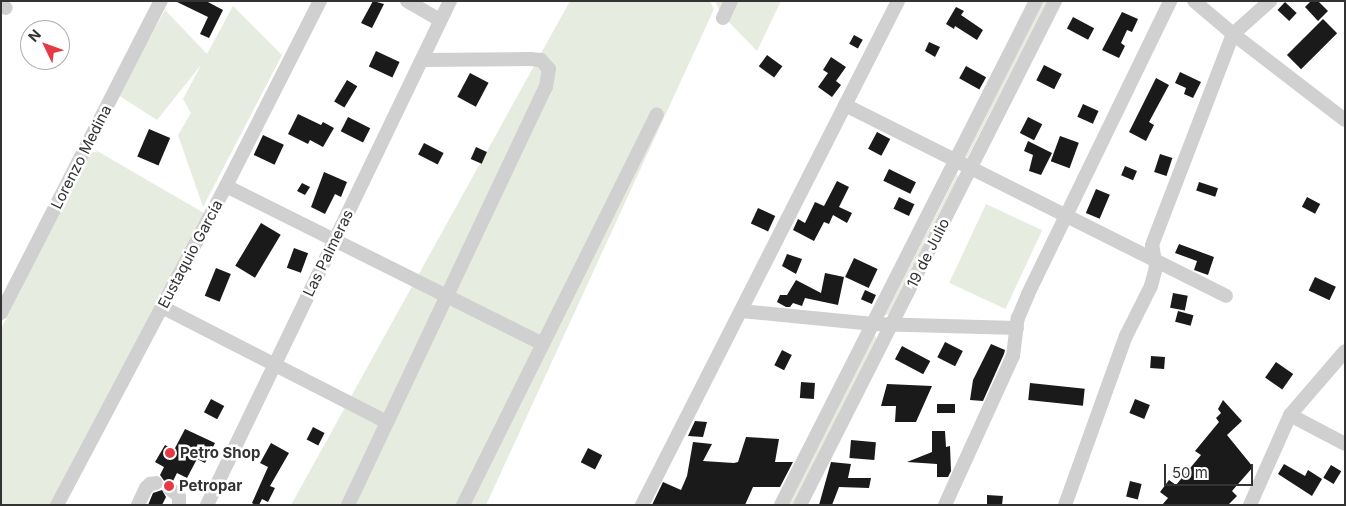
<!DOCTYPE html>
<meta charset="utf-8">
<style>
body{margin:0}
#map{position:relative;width:1346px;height:506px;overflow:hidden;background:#fff;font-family:Inter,sans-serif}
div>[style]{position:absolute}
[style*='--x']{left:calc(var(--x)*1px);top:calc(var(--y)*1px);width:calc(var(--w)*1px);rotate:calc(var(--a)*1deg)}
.green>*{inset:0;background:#e6ecdf;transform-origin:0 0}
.building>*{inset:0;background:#1a1a1a;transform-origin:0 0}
.minor>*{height:14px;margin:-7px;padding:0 7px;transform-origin:7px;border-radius:7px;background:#d0d0d0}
.dots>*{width:14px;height:14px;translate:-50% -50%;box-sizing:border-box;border:2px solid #fff;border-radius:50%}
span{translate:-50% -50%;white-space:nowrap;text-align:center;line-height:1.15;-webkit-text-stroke:5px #fff;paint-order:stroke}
.street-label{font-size:15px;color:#333}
.poi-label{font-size:15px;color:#333;font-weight:700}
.left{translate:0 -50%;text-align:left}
.frame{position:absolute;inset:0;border:2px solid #333;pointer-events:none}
.north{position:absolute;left:20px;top:20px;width:50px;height:50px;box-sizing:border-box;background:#fff;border:1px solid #adadad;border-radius:50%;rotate:312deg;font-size:14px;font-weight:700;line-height:20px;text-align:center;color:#333}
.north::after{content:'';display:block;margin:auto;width:18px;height:22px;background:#e63946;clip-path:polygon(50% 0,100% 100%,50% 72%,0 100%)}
.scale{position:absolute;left:1164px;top:464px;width:89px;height:22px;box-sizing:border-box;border:2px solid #333;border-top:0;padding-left:6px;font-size:15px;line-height:18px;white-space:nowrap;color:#333;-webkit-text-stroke:4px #fff;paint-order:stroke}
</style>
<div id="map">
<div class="green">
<i style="clip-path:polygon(570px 1px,710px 1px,714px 9px,486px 505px,291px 505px)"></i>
<i style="clip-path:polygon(715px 1px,781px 1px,757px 51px,721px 14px)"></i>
<i style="clip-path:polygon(1042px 1px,1048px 1px,967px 158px,965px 156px)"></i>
<i style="clip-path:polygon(233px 6px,282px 55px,203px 207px,178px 135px,191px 113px,183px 99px,201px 65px,157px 120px,118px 95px,165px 10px,207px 54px)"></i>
<i style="clip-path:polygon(92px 148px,204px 213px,49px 505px,1px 505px,1px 329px)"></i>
<i style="clip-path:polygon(957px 174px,959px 178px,889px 314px,885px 315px)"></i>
<i style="left:986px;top:204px;width:62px;height:87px;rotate:25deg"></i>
<i style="clip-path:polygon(876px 336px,876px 339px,793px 505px,788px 505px,872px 337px)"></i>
</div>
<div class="building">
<i style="clip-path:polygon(175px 1px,206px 1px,223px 10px,209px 38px,200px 34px,208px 17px)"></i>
<i style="clip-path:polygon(373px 1px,384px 4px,372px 28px,361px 23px)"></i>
<i style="clip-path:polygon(1311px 1px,1318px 1px,1328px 11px,1318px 21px,1305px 7px)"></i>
<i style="left:1285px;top:2px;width:16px;height:11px;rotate:43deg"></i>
<i style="clip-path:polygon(956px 7px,964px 11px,961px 15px,983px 30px,977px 40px,955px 26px,954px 29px,946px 24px)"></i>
<i style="clip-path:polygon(1122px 12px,1138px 19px,1132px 32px,1127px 30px,1121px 43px,1125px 46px,1119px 58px,1102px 50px)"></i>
<i style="left:1073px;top:17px;width:24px;height:13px;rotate:28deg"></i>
<i style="left:1323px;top:19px;width:20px;height:51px;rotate:45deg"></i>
<i style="left:854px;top:35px;width:10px;height:10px;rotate:29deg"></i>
<i style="clip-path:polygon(929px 42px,940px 47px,935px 57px,925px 51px)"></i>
<i style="left:376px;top:51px;width:26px;height:17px;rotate:25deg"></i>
<i style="left:767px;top:55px;width:19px;height:14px;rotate:36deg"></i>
<i style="clip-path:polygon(831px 57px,846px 67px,836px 81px,841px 85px,832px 97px,818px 87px,828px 73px,823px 70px)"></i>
<i style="left:1044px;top:65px;width:20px;height:17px;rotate:27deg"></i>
<i style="left:966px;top:66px;width:23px;height:14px;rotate:29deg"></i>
<i style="clip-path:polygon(1180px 72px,1201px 82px,1193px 98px,1184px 94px,1186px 88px,1175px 83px)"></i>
<i style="left:470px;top:73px;width:21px;height:27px;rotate:28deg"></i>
<i style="clip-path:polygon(1156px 78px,1169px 85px,1149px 122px,1154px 125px,1146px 141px,1129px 132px)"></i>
<i style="left:347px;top:80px;width:12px;height:25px;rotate:31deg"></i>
<i style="left:1083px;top:104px;width:17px;height:14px;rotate:24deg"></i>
<i style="clip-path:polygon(298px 114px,321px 125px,323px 122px,334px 128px,323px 147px,310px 140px,308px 144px,288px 134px)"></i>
<i style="left:348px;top:117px;width:25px;height:16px;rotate:27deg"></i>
<i style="left:1028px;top:117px;width:16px;height:18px;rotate:27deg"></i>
<i style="left:149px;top:129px;width:23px;height:30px;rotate:23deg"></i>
<i style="left:877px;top:132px;width:15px;height:19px;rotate:28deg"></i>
<i style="left:263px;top:135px;width:23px;height:22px;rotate:25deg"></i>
<i style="left:1060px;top:136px;width:20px;height:27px;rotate:20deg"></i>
<i style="clip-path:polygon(1028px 141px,1052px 153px,1041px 175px,1029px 171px,1033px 155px,1024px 151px)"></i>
<i style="left:424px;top:143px;width:22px;height:13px;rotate:27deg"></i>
<i style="left:476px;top:147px;width:12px;height:13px;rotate:24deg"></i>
<i style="left:1160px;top:154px;width:13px;height:19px;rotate:18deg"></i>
<i style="left:1125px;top:166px;width:13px;height:10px;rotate:23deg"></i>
<i style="left:889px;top:169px;width:30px;height:13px;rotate:26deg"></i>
<i style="clip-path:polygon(324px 172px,347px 182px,341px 197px,335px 194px,325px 214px,311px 207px)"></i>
<i style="clip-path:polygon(837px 181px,849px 187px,839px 207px,852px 213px,847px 223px,833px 215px,829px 224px,824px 222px,814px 241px,793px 230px,798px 219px,805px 223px,815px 202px,824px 206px)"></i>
<i style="left:1199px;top:182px;width:20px;height:9px;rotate:18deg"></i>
<i style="clip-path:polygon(302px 183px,310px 187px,305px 195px,297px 191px)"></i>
<i style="left:1096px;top:189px;width:15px;height:26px;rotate:23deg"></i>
<i style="left:899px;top:197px;width:17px;height:13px;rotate:25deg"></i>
<i style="left:1307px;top:197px;width:15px;height:11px;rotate:28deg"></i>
<i style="left:758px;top:208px;width:19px;height:17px;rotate:25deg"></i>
<i style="left:261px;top:223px;width:23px;height:50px;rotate:31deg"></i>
<i style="clip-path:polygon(1179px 244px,1214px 257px,1208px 275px,1194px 270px,1197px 261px,1175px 253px)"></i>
<i style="left:294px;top:248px;width:15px;height:21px;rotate:20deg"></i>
<i style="clip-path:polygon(787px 254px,802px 259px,796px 274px,782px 266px)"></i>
<i style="left:854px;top:258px;width:26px;height:21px;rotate:25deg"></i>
<i style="left:216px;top:268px;width:16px;height:30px;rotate:22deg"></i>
<i style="clip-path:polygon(825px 273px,844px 277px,838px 305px,805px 298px,802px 306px,793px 303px,790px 307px,786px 307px,777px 302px,780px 295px,787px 295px,796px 280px,821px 293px)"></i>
<i style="left:1315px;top:277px;width:23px;height:15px;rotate:25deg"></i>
<i style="left:865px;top:290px;width:12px;height:10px;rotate:24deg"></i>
<i style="left:1173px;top:293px;width:15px;height:15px;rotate:11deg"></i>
<i style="left:1178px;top:311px;width:16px;height:11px;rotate:15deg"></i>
<i style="left:945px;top:342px;width:20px;height:17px;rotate:27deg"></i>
<i style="clip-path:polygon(991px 344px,1005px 350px,1004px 354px,983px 401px,970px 400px,973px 380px)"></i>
<i style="left:902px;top:346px;width:32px;height:15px;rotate:28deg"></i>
<i style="left:782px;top:350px;width:11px;height:17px;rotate:27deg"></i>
<i style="left:1151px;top:356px;width:14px;height:12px;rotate:4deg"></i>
<i style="left:1276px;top:362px;width:21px;height:19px;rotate:35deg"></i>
<i style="left:801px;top:382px;width:14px;height:16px;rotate:4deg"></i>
<i style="left:1030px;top:383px;width:55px;height:17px;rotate:6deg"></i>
<i style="clip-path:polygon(887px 384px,932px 386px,916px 422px,895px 422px,896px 406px,881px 406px)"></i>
<i style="left:211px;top:399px;width:15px;height:15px;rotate:28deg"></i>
<i style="left:1135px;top:399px;width:16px;height:15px;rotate:22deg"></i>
<i style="clip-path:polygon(1223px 400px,1242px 421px,1227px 435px,1253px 467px,1232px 491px,1237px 496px,1228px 505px,1162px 505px,1168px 498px,1160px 492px,1169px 480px,1176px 485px,1201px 455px,1195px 451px,1219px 422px,1216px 418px,1221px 413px,1218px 409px)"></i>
<i style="left:937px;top:404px;width:18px;height:9px"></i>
<i style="clip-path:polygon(695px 421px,707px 422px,703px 437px,688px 436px)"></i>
<i style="left:313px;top:427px;width:13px;height:14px;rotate:27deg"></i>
<i style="clip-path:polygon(185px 429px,215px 443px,205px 463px,197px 459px,187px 478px,177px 473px,173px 481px,165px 482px,160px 475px,164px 467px,155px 462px,165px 445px,174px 450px)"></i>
<i style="clip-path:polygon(932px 431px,945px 431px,946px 447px,950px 446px,951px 471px,948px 477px,937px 477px,937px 464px,907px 462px,932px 452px)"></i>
<i style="clip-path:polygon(746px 437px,779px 439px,775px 462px,793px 462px,780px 487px,753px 487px,745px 505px,652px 505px,663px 482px,681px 490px,687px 476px,693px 442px,712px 444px,703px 461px,734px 463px,738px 462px)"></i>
<i style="left:851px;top:440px;width:25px;height:18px;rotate:5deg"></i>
<i style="clip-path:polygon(271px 443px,289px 453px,270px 486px,275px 488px,268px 502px,262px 499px,259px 505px,255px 505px,252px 503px,268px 467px,260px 463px)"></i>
<i style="left:588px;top:448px;width:16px;height:16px;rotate:27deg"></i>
<i style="clip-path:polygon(831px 462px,851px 464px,848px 478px,871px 478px,869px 488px,839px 487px,832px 505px,819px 505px)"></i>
<i style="clip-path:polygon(1284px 464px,1305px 476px,1308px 470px,1322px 479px,1312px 496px,1278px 474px)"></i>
<i style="left:1331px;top:465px;width:12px;height:15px;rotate:31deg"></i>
<i style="left:1130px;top:481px;width:12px;height:16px;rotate:14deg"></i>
<i style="clip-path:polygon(162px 490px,166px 497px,162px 505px,148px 505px,153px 493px)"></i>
<i style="clip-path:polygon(987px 495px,1003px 496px,1002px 505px,987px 505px)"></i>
</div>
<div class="minor">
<i style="--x:407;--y:1;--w:38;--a:30"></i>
<i style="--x:1194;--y:1;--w:51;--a:40.2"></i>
<i style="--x:1233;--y:34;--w:141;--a:37.5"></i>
<i style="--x:1;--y:6;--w:5;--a:22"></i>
<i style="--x:723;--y:18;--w:19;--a:-65"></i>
<i style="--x:845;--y:105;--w:426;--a:26.6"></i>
<i style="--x:226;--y:186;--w:354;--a:26.5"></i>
<i style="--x:162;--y:307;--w:253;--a:27.1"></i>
<i style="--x:741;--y:311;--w:133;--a:5.6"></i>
<i style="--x:873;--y:324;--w:144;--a:1.6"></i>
<i style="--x:1;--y:313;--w:351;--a:-62.9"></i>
<i style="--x:1290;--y:415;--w:62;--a:27.8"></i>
<i style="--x:170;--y:489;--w:11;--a:38"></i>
<i style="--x:179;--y:496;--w:9;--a:90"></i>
<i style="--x:57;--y:505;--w:361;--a:-62.1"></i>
<i style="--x:226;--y:186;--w:208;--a:-63.1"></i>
<i style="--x:138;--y:505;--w:19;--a:-65"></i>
<i style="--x:146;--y:488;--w:6;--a:-45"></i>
<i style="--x:150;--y:484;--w:6;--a:-9"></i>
<i style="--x:207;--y:505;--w:560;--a:-64.26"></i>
<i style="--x:348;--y:505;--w:463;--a:-64.7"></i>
<i style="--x:546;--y:87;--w:18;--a:-81"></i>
<i style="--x:549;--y:69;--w:12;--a:-132"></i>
<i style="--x:541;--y:60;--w:11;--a:-175"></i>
<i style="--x:530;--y:59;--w:108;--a:179.5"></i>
<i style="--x:463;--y:505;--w:436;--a:-63.6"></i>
<i style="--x:642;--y:505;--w:565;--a:-63.07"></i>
<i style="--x:781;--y:505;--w:565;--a:-63.16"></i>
<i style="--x:800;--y:505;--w:565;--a:-63.16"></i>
<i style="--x:945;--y:505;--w:164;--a:-65.5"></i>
<i style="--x:1013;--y:356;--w:38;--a:-83"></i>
<i style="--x:1018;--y:318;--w:26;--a:-67"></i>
<i style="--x:1028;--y:294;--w:326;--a:-64.1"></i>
<i style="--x:1065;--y:505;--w:180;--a:-70.2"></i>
<i style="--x:1126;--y:336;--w:56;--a:-63.4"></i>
<i style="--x:1151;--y:286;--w:20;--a:-75"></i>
<i style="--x:1156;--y:267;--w:22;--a:-100"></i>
<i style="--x:1152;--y:245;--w:226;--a:-69"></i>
<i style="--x:1233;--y:34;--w:50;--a:-41.7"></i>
<i style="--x:1250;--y:505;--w:98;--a:-66"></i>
<i style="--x:1290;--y:415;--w:84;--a:-49.3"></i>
</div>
<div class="dots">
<i style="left:170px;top:453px;background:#e63946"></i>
<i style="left:169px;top:486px;background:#e63946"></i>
</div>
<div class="street-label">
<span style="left:81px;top:157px;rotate:-63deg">Lorenzo Medina</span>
<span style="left:328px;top:253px;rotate:-64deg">Las Palmeras</span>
<span style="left:928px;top:253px;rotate:-63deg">19 de Julio</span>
<span style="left:190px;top:254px;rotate:-62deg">Eustaquio García</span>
</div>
<div class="poi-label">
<span class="left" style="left:180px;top:453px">Petro Shop</span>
<span class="left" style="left:179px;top:486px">Petropar</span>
</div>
<div class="frame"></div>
<div class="north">N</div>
<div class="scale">50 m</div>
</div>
